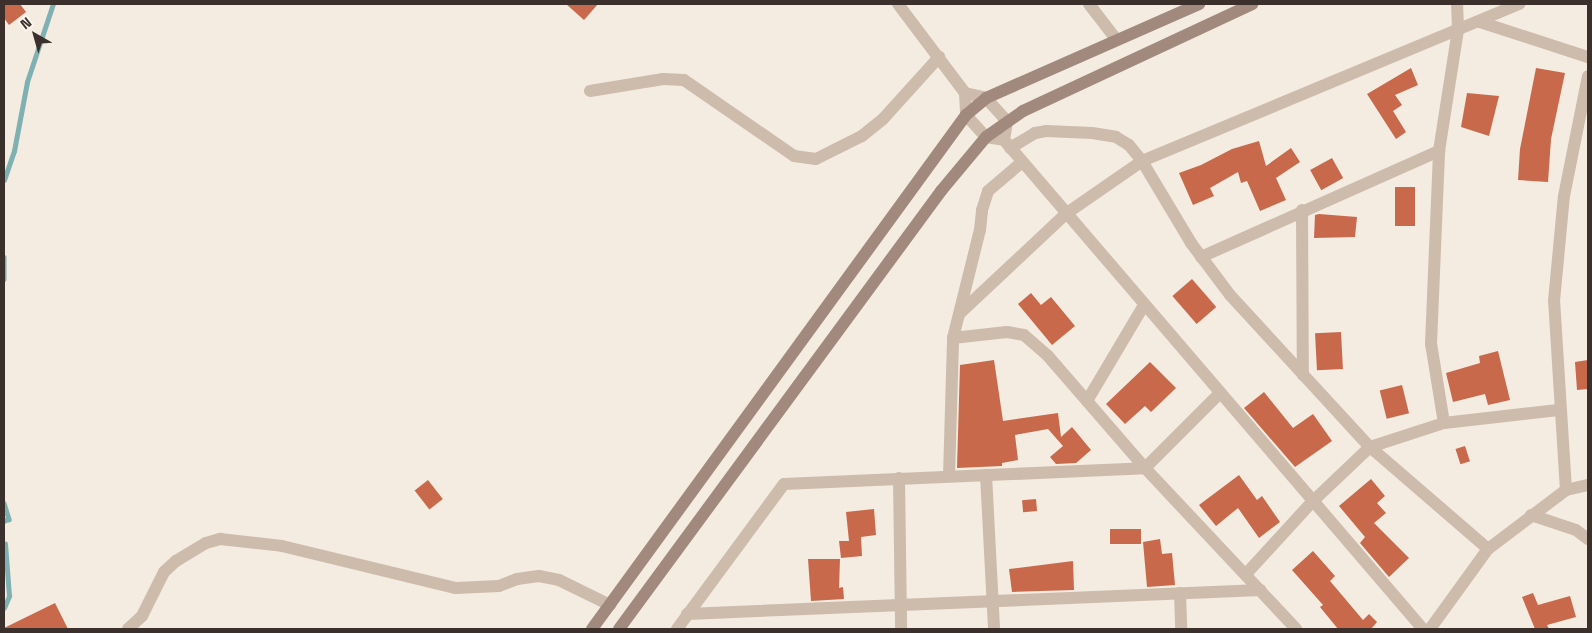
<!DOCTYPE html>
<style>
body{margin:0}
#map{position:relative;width:1592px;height:633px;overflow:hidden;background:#f4ebe1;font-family:"Space Grotesk",sans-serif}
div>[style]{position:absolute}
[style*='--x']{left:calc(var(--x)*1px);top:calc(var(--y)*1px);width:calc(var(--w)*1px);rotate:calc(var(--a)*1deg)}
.stream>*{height:4.5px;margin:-2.25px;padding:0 2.25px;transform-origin:2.25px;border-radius:2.25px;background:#7fb0b2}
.building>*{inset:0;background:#c8694b;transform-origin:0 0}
.street>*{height:12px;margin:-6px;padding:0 6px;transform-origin:6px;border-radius:6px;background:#cdbbac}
.secondary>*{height:12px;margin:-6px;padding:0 6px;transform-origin:6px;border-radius:6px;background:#a18a7d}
span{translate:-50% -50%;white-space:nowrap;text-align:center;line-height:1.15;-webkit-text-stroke:4.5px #fbf5ee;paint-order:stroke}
.frame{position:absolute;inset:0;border:5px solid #3b302b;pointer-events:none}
.north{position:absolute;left:10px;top:10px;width:50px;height:50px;-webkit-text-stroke:4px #fbf5ee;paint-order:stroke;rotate:322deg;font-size:14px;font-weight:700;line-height:20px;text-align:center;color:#3b302b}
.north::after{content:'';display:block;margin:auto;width:18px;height:22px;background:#3b302b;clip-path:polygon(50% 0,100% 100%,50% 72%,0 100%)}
</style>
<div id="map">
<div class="stream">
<i style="--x:4;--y:180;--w:31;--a:-71"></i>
<i style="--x:14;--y:151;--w:70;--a:-79.3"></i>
<i style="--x:27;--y:82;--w:82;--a:-71.6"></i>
<i style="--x:4;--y:257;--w:22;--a:90"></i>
<i style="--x:4;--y:503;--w:17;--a:73"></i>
<i style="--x:9;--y:519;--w:4;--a:153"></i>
<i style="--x:4;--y:608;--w:13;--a:-67"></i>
<i style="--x:9;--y:596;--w:52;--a:-94.4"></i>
</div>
<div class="building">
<i style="clip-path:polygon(4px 4px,20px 4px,26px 12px,9px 25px,4px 18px)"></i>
<i style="clip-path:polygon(566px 4px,598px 4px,584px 20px)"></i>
<i style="clip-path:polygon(1411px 68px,1418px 85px,1395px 95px,1402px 105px,1393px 111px,1406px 132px,1396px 139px,1367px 94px)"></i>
<i style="clip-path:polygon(1536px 68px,1565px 73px,1551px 139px,1548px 182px,1518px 180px,1520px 149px)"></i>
<i style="clip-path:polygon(1467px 93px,1499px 96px,1489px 136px,1461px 127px)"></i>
<i style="clip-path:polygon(1259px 141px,1266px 166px,1291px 148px,1300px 162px,1276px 178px,1286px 200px,1260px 211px,1247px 181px,1241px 183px,1238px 172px,1210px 188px,1214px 196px,1193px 205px,1179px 173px,1201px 165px,1232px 149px)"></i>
<i style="left:1332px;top:158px;width:23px;height:25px;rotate:61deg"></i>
<i style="left:1395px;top:187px;width:20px;height:39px"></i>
<i style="clip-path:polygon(1319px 214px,1357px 217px,1355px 237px,1314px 238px,1315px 215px)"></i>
<i style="left:1192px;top:279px;width:37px;height:26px;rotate:49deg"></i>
<i style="clip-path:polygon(1031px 293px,1041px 305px,1051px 297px,1075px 326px,1052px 345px,1018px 304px)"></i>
<i style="left:1341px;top:332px;width:37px;height:26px;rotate:87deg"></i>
<i style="clip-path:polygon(1498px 351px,1510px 400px,1488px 405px,1485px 394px,1453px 402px,1446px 373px,1480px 363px,1479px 356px)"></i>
<i style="clip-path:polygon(994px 360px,1003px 421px,1058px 413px,1061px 437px,1072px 427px,1091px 450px,1076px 463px,1056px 464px,1050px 457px,1063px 446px,1048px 429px,1015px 435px,1018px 460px,1002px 463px,1002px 466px,957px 468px,960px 365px)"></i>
<i style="clip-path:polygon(1588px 360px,1588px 389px,1577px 390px,1575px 362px)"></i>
<i style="clip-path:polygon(1150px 362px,1176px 388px,1151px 412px,1145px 406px,1125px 424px,1106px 404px)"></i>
<i style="left:1402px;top:385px;width:29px;height:23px;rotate:76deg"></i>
<i style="clip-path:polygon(1264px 392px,1293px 428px,1313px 414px,1332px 441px,1295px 467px,1244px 408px)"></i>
<i style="left:1465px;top:446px;width:16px;height:10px;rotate:72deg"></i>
<i style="clip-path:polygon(1239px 475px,1257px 500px,1262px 496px,1280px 522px,1259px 538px,1238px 508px,1216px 526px,1199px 505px)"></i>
<i style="clip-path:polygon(1371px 479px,1385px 496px,1377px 503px,1386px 513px,1374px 523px,1409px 558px,1389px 577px,1360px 543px,1365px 537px,1339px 506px)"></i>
<i style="left:428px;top:480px;width:24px;height:17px;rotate:52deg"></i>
<i style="left:1036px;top:499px;width:12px;height:14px;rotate:85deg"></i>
<i style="clip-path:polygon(874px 509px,876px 535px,861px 537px,862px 556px,841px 558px,839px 541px,849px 541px,846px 512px)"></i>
<i style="left:1141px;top:529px;width:15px;height:31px;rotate:90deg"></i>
<i style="clip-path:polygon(1160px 539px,1162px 554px,1172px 553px,1175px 585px,1147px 587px,1143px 542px)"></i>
<i style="clip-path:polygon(1313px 551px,1335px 576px,1330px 581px,1363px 620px,1369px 614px,1377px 622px,1371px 629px,1338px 629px,1320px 607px,1323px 605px,1292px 570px)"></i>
<i style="clip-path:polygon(808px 559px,840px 559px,839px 588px,843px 587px,844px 599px,811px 601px)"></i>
<i style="clip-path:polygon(1073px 561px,1074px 590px,1012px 592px,1009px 569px)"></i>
<i style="clip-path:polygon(1533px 593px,1538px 605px,1570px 596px,1576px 617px,1547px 625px,1549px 629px,1535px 629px,1522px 597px)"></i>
<i style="clip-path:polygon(55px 603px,68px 629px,4px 629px,4px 628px)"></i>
</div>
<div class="street">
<i style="--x:898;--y:4;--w:111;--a:53"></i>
<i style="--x:965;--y:93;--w:22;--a:87"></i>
<i style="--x:966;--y:115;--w:30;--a:48"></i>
<i style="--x:986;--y:137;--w:18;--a:9"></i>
<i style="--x:1004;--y:140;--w:644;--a:49.41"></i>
<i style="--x:1089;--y:4;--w:44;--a:52.4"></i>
<i style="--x:1480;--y:22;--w:114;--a:18"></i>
<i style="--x:590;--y:91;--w:74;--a:-9.3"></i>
<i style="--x:663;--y:79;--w:21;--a:3"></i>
<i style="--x:684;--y:80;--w:134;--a:34.6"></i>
<i style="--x:794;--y:156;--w:22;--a:8"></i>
<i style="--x:816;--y:159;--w:51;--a:-26.6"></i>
<i style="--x:862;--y:136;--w:27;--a:-39"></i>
<i style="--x:883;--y:119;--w:84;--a:-47.9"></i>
<i style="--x:965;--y:93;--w:22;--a:13"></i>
<i style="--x:986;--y:98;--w:31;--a:48"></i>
<i style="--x:1007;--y:121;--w:19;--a:99"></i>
<i style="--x:1010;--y:148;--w:29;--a:-31"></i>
<i style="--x:1035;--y:133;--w:11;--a:-10"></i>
<i style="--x:1046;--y:131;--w:46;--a:2.5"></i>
<i style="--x:1092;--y:133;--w:24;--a:9"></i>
<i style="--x:1116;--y:137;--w:15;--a:32"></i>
<i style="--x:1129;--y:145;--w:21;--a:51"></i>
<i style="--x:1142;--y:161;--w:96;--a:59.1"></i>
<i style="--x:1191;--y:243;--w:65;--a:53.1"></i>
<i style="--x:1230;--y:295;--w:207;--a:47.4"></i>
<i style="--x:1370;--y:447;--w:156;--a:40.8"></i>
<i style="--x:1302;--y:210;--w:165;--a:89.7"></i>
<i style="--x:1201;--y:257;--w:261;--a:-24"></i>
<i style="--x:960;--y:313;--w:146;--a:-43.1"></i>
<i style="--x:1067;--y:213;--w:91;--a:-34.7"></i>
<i style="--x:1142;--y:161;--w:409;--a:-22.6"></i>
<i style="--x:953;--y:338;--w:54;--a:-6.3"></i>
<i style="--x:1007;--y:332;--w:17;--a:10"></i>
<i style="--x:1024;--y:335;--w:32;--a:41"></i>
<i style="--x:1048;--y:356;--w:148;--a:49.1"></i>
<i style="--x:1145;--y:468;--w:221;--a:46.8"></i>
<i style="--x:1087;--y:401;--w:112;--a:-59.3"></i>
<i style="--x:1444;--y:423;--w:80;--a:-99.3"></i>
<i style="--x:1431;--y:344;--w:193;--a:-87.6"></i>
<i style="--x:1439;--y:151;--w:122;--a:-81.1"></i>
<i style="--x:1458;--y:30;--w:26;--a:-92"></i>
<i style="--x:986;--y:475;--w:154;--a:87"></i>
<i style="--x:949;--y:476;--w:138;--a:-88.3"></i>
<i style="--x:953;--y:338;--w:111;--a:-76"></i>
<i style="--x:980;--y:230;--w:20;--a:-84"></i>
<i style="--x:982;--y:210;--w:20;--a:-72"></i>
<i style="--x:988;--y:191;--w:43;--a:-40.3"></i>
<i style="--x:899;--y:478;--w:151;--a:89.2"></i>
<i style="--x:1566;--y:490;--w:189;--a:-93.6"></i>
<i style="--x:1554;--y:301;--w:105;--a:-84.6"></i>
<i style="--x:1564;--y:196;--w:122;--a:-78.7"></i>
<i style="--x:1531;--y:515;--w:47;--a:18.4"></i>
<i style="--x:1576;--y:530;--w:15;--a:37"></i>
<i style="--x:1246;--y:574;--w:98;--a:-47.5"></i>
<i style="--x:1312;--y:502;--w:80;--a:-43.5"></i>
<i style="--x:1370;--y:447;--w:78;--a:-18"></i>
<i style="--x:1444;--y:423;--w:115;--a:-6.5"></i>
<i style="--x:1180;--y:593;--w:36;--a:88"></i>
<i style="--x:687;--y:614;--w:574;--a:-2.4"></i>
<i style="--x:128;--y:629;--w:19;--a:-43"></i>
<i style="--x:142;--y:616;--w:49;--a:-63.4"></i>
<i style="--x:164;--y:572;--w:16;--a:-43"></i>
<i style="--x:176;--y:561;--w:35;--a:-31"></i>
<i style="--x:206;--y:543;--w:15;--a:-16"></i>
<i style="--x:220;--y:539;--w:62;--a:6.4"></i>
<i style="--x:282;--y:546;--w:179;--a:13.6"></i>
<i style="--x:456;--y:588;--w:43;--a:-2.7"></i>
<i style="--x:499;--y:586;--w:19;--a:-21"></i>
<i style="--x:517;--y:579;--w:22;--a:-8"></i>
<i style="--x:539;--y:576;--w:20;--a:11"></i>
<i style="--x:559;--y:580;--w:57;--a:26.1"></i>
<i style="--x:677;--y:629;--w:180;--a:-53.6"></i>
<i style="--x:784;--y:484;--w:361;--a:-2.5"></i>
<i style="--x:1145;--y:468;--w:105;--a:-45"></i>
<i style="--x:1430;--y:629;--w:99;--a:-54.1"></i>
<i style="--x:1488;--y:549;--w:98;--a:-37.1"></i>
<i style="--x:1566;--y:490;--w:23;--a:-13"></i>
</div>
<div class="secondary">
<i style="--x:592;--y:629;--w:636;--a:-53.96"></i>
<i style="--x:966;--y:115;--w:26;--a:-40"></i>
<i style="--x:986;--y:98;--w:233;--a:-23.8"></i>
<i style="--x:619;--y:629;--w:544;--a:-53.68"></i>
<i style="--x:941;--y:191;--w:70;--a:-50.2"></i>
<i style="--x:986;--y:137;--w:45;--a:-35.1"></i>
<i style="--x:1023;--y:111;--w:253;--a:-25"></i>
</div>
<div class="frame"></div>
<div class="north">N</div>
</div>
